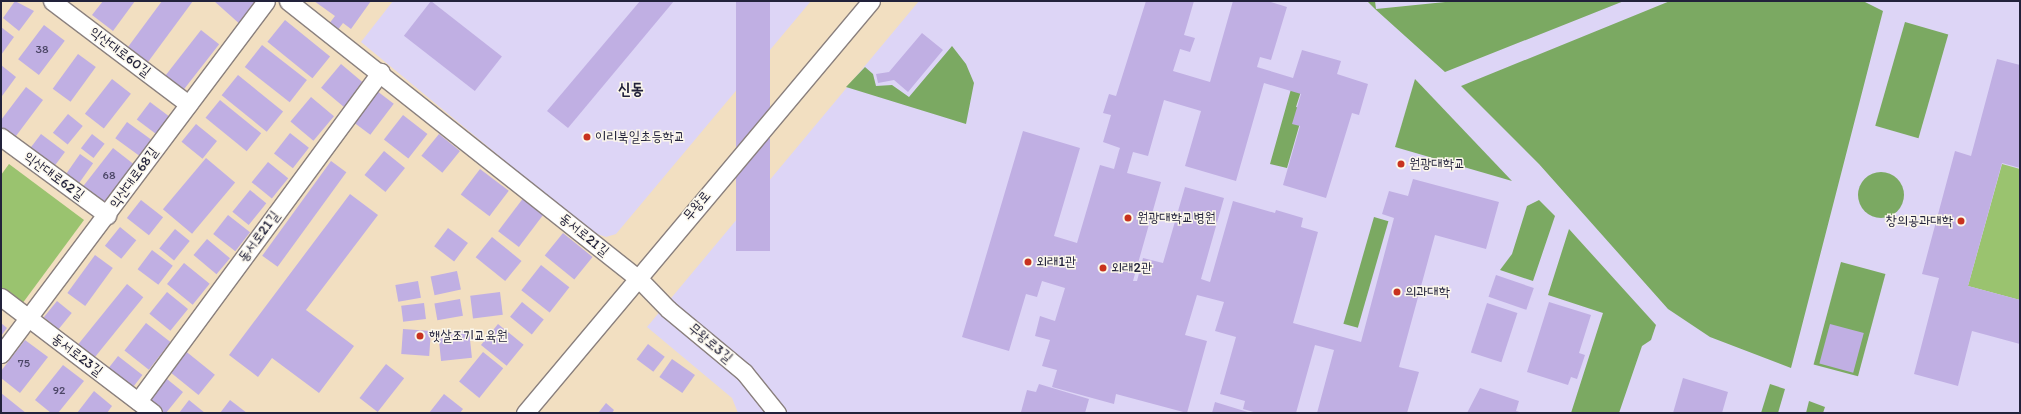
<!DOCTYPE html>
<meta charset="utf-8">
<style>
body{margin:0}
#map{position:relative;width:2021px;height:414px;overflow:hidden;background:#f2dfc1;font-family:Itim,"Poor Story",sans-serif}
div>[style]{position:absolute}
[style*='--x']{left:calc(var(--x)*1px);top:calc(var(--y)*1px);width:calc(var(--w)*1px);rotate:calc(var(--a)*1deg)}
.built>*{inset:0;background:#ddd5f6}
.green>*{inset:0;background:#9ac36f}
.forest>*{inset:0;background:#7ba962;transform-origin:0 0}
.round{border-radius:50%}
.building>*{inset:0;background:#c0afe3;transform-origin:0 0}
.roads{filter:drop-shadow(1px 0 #8a807e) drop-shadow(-1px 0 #8a807e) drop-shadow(0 1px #8a807e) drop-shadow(0 -1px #8a807e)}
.minor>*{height:17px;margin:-8.5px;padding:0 8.5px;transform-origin:8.5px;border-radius:8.5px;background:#fff}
.dots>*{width:11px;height:11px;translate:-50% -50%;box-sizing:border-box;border:2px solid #fbf7ec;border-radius:50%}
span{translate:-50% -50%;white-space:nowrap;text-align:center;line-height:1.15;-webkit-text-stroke:3px #fbf7ec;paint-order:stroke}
.number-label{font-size:12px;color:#4a4565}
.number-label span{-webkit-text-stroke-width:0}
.street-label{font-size:14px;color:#22223b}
.poi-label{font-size:14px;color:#22223b}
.left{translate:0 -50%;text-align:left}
.right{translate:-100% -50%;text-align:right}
.quarter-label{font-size:16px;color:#22223b;font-weight:700}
.frame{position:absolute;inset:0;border:2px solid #22223b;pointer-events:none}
</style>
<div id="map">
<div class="built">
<i style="clip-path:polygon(393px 1px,811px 1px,616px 234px,606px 237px,591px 232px,361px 42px)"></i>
<i style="clip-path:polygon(919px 1px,2020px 1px,2020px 413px,738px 413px,732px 398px,647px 327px)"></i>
</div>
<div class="green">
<i style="clip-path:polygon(9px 164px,84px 220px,22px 304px,1px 288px,1px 175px)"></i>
<i style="clip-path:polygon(2002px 164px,2020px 169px,2020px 300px,1968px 286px)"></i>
</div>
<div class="forest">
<i style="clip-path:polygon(1367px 1px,1375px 1px,1376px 9px,1455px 1px,1624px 1px,1445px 72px,1375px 9px)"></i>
<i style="clip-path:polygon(1670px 1px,1863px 1px,1883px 11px,1791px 368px,1710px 337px,1668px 309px,1539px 164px,1461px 86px)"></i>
<i style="left:1905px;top:22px;width:45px;height:108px;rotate:16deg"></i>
<i style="clip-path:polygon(952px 46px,966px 64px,974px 83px,966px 124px,846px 87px,865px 67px,873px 74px,876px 86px,892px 85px,909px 97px)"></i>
<i style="clip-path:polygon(1415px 79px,1512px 181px,1395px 147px)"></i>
<i style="clip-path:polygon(1293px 82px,1303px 85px,1296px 107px,1304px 109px,1287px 168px,1270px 164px)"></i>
<i class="round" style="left:1858px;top:172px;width:46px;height:46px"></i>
<i style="clip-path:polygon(1539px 200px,1555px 216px,1533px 281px,1500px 270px,1512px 254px,1527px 206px)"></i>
<i style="left:1374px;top:217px;width:15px;height:111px;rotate:16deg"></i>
<i style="clip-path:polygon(1569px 229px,1656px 325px,1651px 340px,1642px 346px,1619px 413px,1571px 413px,1603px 313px,1548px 295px)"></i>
<i style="left:1841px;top:262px;width:46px;height:106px;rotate:15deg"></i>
<i style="clip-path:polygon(1770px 384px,1785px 389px,1778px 413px,1761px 413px)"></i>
<i style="clip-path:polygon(1809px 401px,1825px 407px,1823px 413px,1806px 413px)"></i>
</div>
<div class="building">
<i style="clip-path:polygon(15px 1px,34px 11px,19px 31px,3px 18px)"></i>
<i style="clip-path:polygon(103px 1px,135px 1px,113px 31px,92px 15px)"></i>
<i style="clip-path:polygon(162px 1px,193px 1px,148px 62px,128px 47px)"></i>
<i style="clip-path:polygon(214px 1px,257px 1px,242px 26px)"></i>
<i style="clip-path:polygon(314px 1px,371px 1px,351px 29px,343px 23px,334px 35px,325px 29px,335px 16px)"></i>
<i style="left:431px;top:1px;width:90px;height:44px;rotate:38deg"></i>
<i style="clip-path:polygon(640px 1px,674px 1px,568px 128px,547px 111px)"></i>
<i style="left:736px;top:1px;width:34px;height:250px"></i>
<i style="clip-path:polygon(1146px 1px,1194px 1px,1184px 35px,1195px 38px,1190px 52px,1180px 49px,1173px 71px,1210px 82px,1233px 1px,1268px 1px,1287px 7px,1271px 60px,1260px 57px,1257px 67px,1293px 78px,1302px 50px,1341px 61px,1337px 74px,1368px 84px,1359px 115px,1352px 113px,1326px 198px,1283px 185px,1300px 126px,1292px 124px,1301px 94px,1264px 83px,1236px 181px,1185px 166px,1201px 111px,1164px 100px,1148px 156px,1133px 152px,1127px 173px,1161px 182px,1133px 281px,1137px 281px,1143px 258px,1163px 263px,1185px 187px,1224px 198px,1201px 279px,1210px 282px,1233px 201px,1275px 213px,1276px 210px,1303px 218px,1301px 227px,1318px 232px,1293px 323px,1361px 342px,1394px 218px,1382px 214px,1389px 191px,1408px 196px,1413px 179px,1499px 202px,1486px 249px,1435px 235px,1399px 367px,1419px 372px,1407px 413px,1317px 413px,1334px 350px,1315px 345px,1296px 413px,1257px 413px,1243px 409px,1245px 401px,1220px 394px,1236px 337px,1215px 331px,1224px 302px,1197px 295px,1185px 335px,1207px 341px,1187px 413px,1116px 394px,1114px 404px,1052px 387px,1057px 370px,1042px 366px,1050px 340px,1035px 336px,1040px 316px,1055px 321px,1065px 288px,1042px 281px,1037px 297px,1026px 294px,1009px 351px,962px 337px,1023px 131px,1080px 148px,1054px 236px,1077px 243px,1100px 165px,1114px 169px,1119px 151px,1120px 148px,1103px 142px,1111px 115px,1103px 113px,1109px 94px,1116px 96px)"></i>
<i style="left:285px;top:20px;width:58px;height:28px;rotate:39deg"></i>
<i style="left:44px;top:25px;width:26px;height:43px;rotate:37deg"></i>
<i style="clip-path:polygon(1px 27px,14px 37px,1px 55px)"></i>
<i style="left:201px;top:30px;width:23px;height:59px;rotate:38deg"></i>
<i style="clip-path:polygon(922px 33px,943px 50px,908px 92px,894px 80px,878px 83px,876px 74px,889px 72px)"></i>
<i style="left:262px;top:45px;width:57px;height:28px;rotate:38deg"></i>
<i style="left:78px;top:54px;width:22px;height:43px;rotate:36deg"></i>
<i style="clip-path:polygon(1997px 59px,2020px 65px,2020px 168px,2002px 163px,1968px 286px,2020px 300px,2020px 344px,1972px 331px,1958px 386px,1914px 374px,1939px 278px,1922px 274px,1955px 151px,1971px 156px)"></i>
<i style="left:341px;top:64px;width:31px;height:31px;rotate:40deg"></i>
<i style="clip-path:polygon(1px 65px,16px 77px,2px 96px,1px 96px)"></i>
<i style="left:238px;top:75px;width:58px;height:26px;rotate:39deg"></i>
<i style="left:112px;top:79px;width:24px;height:44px;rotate:38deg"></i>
<i style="clip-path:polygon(26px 87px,43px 100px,13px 140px,1px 131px,1px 120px)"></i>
<i style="left:377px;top:91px;width:21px;height:39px;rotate:37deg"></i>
<i style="left:311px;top:97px;width:30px;height:32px;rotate:40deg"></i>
<i style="left:220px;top:100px;width:53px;height:23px;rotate:39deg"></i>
<i style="left:150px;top:102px;width:25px;height:22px;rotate:37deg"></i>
<i style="left:68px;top:114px;width:19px;height:24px;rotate:39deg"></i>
<i style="left:403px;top:115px;width:31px;height:31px;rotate:38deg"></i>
<i style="left:127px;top:122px;width:31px;height:20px;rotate:36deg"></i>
<i style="left:196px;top:124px;width:27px;height:23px;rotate:39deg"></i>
<i style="left:290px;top:133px;width:24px;height:26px;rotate:38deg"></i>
<i style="left:41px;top:134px;width:30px;height:23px;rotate:37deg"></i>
<i style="left:92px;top:134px;width:16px;height:18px;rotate:38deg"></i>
<i style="left:439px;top:134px;width:27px;height:28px;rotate:39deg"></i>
<i style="left:113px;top:148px;width:28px;height:50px;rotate:38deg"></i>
<i style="left:384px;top:151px;width:27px;height:31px;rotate:39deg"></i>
<i style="left:80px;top:154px;width:16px;height:28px;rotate:35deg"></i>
<i style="left:206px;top:158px;width:38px;height:67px;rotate:40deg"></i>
<i style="left:331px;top:161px;width:19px;height:117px;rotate:36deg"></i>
<i style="left:268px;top:162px;width:26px;height:26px;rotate:39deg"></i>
<i style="left:480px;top:169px;width:36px;height:32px;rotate:37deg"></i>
<i style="left:250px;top:190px;width:21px;height:28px;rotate:39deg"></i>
<i style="clip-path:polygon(350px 194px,378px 215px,306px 310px,354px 346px,319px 393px,272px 358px,258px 377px,229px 355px)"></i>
<i style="left:524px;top:197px;width:26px;height:43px;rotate:37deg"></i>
<i style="left:141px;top:200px;width:28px;height:23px;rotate:38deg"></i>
<i style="left:228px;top:215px;width:28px;height:24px;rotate:38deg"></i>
<i style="left:120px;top:227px;width:21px;height:24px;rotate:39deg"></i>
<i style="left:448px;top:228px;width:25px;height:23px;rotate:37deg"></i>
<i style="left:175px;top:229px;width:19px;height:25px;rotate:39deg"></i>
<i style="left:563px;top:233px;width:38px;height:29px;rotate:39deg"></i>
<i style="left:492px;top:237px;width:38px;height:26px;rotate:39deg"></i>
<i style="left:207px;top:239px;width:30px;height:21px;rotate:40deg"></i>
<i style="left:152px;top:250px;width:26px;height:24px;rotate:37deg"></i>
<i style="left:95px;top:255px;width:22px;height:47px;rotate:36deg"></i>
<i style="left:184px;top:263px;width:33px;height:27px;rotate:39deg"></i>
<i style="left:541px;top:265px;width:36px;height:32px;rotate:38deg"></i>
<i style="left:457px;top:271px;width:19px;height:27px;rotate:78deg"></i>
<i style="left:1496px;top:275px;width:40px;height:23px;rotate:19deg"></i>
<i style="left:418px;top:281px;width:17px;height:23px;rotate:80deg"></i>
<i style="left:127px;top:284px;width:21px;height:80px;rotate:39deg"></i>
<i style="left:167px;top:292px;width:27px;height:28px;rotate:39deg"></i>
<i style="left:500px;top:292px;width:23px;height:30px;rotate:83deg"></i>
<i style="left:460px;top:299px;width:17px;height:26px;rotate:80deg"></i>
<i style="left:57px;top:301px;width:19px;height:21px;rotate:39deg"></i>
<i style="left:522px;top:302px;width:28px;height:19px;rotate:39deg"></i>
<i style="clip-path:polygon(1549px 302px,1591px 315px,1579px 353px,1585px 355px,1577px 379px,1571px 377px,1568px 385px,1527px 372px)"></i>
<i style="left:424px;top:303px;width:16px;height:23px;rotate:83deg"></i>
<i style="left:1487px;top:303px;width:32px;height:52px;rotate:18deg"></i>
<i style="clip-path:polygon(1px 323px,7px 328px,1px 336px)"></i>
<i style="left:146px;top:323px;width:31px;height:35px;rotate:38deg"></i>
<i style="left:498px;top:324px;width:33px;height:27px;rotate:39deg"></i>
<i style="left:1830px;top:324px;width:35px;height:41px;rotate:15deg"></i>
<i style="left:403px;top:329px;width:28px;height:25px;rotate:4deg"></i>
<i style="left:469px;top:330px;width:28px;height:31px;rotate:84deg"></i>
<i style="clip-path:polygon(25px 340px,48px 357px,20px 393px,1px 378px,1px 371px)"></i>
<i style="left:648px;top:344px;width:21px;height:19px;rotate:37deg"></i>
<i style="left:183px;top:349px;width:41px;height:26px;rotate:39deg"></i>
<i style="left:483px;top:352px;width:26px;height:38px;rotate:39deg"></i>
<i style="left:118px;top:356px;width:31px;height:18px;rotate:38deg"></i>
<i style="left:672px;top:359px;width:28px;height:22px;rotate:35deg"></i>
<i style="left:386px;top:364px;width:23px;height:43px;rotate:38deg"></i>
<i style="clip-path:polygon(63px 365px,84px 381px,58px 413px,51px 413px,35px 400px)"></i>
<i style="left:162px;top:375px;width:27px;height:28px;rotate:39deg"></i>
<i style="clip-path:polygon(1683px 378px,1728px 392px,1722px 413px,1673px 413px)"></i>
<i style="clip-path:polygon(1039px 384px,1089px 399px,1085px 413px,1021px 412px,1027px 390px,1036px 392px)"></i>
<i style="clip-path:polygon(1480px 388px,1519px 401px,1516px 411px,1523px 413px,1467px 413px)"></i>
<i style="clip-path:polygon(94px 391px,112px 406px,107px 413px,77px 413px)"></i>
<i style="clip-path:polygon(1px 393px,26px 413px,1px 413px)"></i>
<i style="clip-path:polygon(444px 394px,463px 409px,460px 413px,429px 413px)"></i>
<i style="clip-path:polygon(189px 400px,205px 413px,179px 413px)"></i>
<i style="clip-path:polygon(230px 400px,247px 413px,220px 413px)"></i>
<i style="clip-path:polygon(1215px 402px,1251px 413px,1212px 413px)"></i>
<i style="clip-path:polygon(606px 403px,614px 410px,612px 413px,599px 412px)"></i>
</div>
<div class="roads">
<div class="minor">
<i style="--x:52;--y:1;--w:171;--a:37.1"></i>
<i style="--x:288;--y:1;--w:446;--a:38.4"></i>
<i style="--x:638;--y:278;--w:43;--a:45.9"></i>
<i style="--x:668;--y:309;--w:99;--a:39.7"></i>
<i style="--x:744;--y:372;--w:53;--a:51.2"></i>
<i style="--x:1;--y:137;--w:132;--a:36.3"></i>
<i style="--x:1;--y:297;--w:191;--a:37.3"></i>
<i style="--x:1;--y:354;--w:441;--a:-53.1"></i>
<i style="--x:138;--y:401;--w:409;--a:-53.6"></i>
<i style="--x:525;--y:413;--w:538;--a:-49.98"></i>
</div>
</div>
<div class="dots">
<i style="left:587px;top:137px;background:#c8321e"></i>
<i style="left:1401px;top:164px;background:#c8321e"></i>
<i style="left:1128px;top:218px;background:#c8321e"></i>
<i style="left:1961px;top:221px;background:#c8321e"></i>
<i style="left:1028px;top:262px;background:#c8321e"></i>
<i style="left:1103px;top:268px;background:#c8321e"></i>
<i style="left:1397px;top:292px;background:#c8321e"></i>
<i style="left:420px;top:336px;background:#c8321e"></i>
</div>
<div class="number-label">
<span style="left:42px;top:50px">38</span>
<span style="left:109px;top:176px">68</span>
<span style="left:24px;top:364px">75</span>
<span style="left:59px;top:391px">92</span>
</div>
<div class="street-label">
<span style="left:120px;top:52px;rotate:37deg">익산대로60길</span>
<span style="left:54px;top:176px;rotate:36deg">익산대로62길</span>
<span style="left:134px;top:178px;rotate:-54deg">익산대로68길</span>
<span style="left:697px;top:206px;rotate:-50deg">무왕로</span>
<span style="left:584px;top:235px;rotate:39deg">동서로21길</span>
<span style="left:259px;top:237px;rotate:-54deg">동서로21길</span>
<span style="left:710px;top:343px;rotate:40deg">무왕로3길</span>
<span style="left:77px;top:355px;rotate:37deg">동서로23길</span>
</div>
<div class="poi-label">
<span class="left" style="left:595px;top:137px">이리북일초등학교</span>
<span class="left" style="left:1409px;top:164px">원광대학교</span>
<span class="left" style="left:1137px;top:218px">원광대학교병원</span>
<span class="right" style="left:1953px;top:221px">창의공과대학</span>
<span class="left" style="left:1036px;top:262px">외래1관</span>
<span class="left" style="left:1111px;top:268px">외래2관</span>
<span class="left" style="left:1405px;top:292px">의과대학</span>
<span class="left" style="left:429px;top:336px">햇살조기교육원</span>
</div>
<div class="quarter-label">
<span style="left:631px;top:89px">신동</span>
</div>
<div class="frame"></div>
</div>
